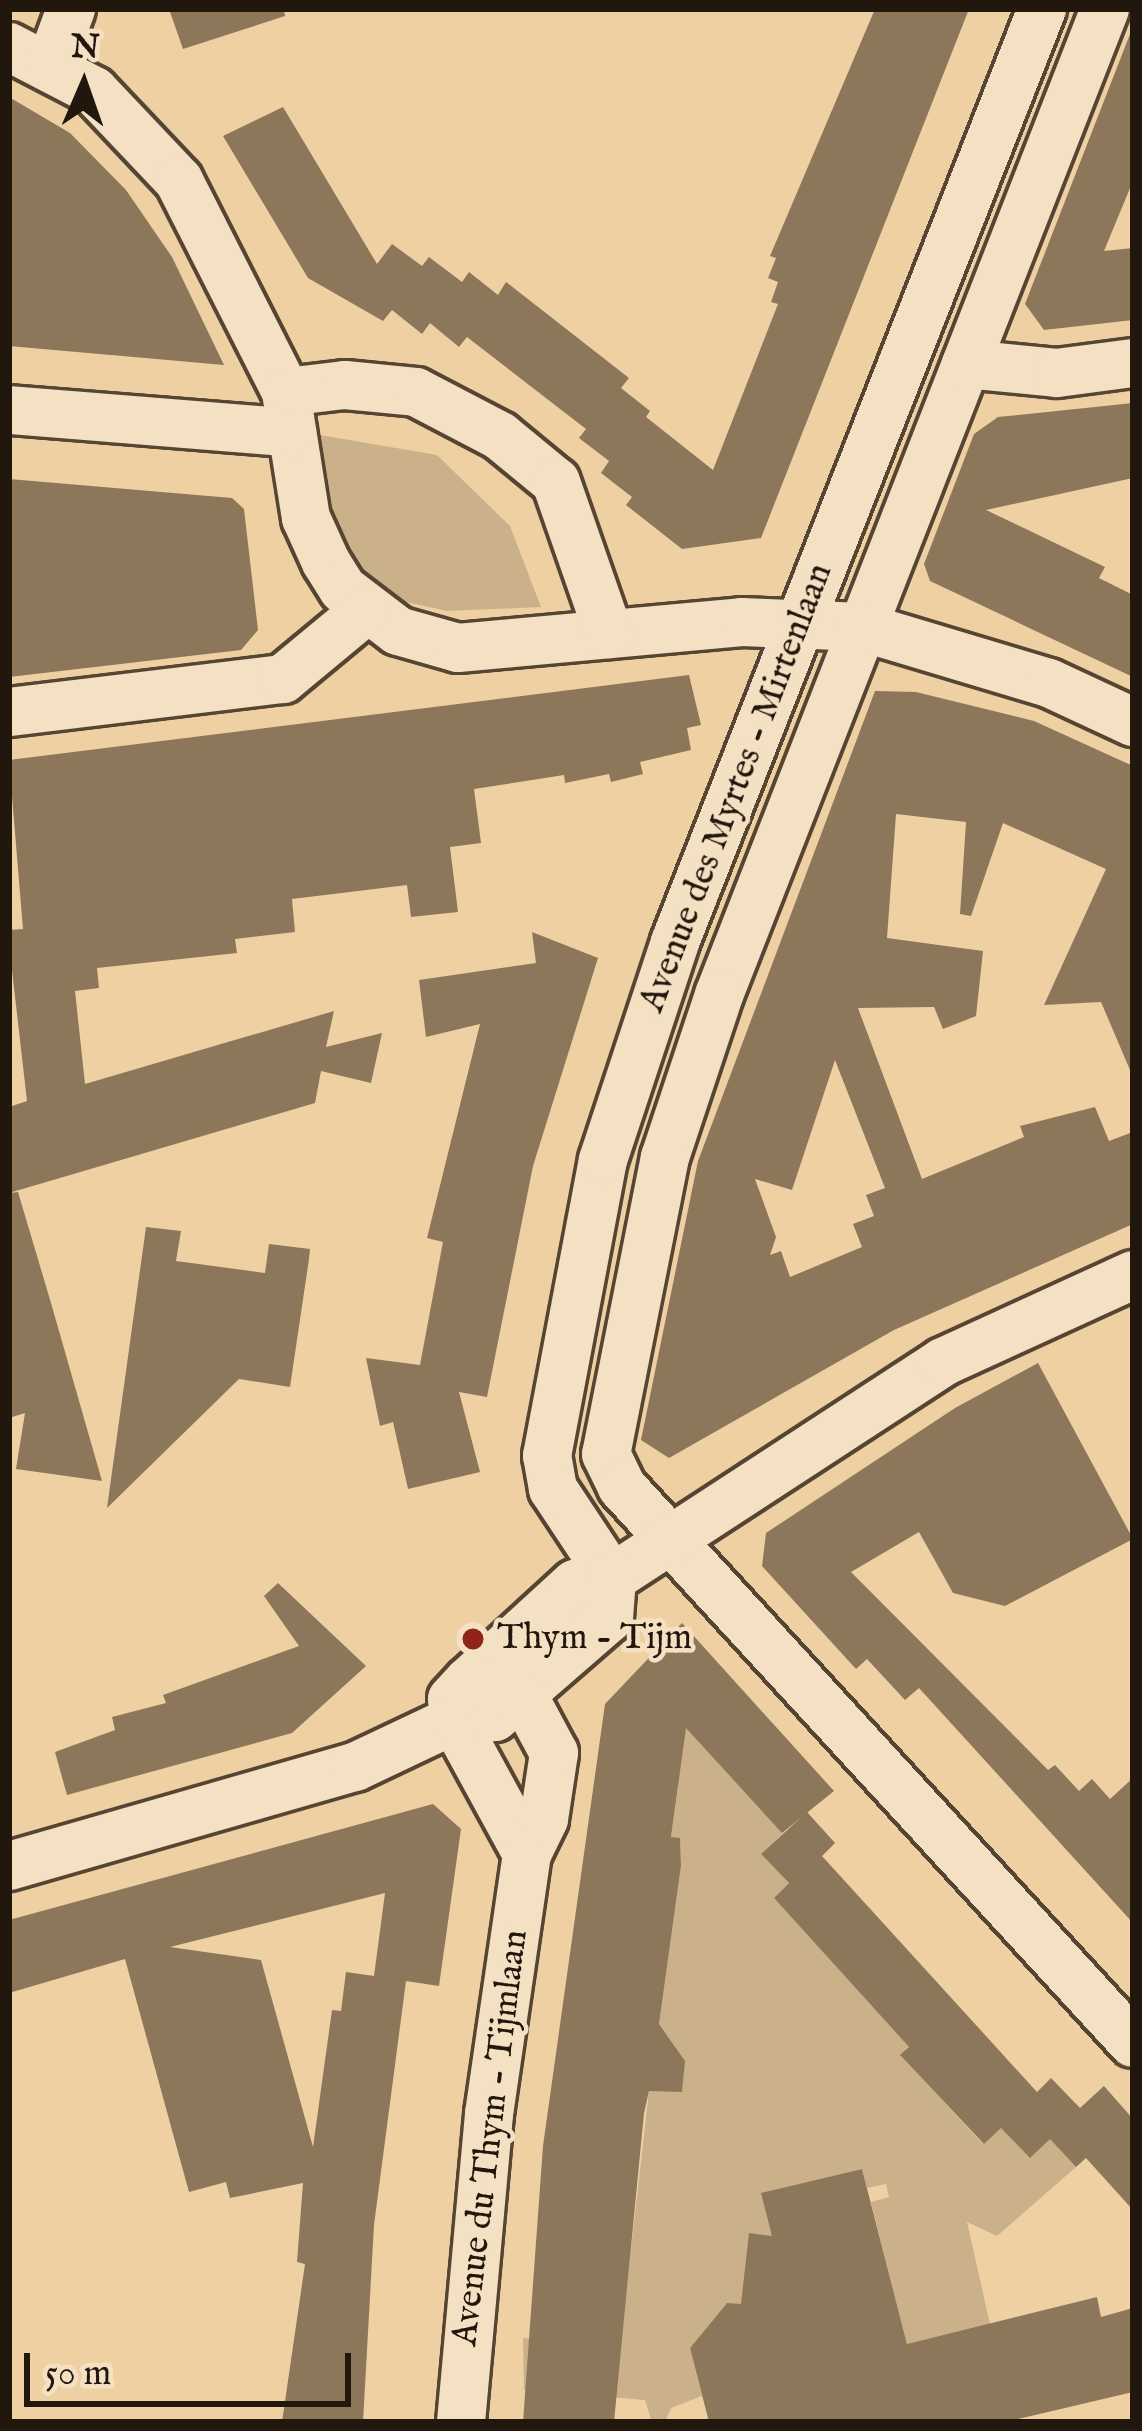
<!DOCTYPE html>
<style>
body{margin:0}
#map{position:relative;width:1142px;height:2431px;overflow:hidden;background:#eed0a3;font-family:"IM FELL English",serif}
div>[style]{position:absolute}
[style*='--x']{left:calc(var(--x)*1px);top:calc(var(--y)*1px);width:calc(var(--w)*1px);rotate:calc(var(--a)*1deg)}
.green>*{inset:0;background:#cbb189}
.building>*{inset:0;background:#8c775b}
.roads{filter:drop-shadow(3px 0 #554532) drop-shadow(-3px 0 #554532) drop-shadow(0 3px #554532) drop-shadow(0 -3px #554532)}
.minor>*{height:48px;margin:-24px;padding:0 24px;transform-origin:24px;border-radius:24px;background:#f4e0c3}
.dots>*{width:33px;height:33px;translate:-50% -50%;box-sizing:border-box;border:6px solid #f4e0c3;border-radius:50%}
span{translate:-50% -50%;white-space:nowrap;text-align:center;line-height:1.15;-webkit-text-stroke:9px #f4e0c3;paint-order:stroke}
.street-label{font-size:36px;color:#22170c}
.poi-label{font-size:36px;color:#22170c}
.left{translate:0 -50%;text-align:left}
.frame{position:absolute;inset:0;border:12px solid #22170c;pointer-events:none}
.north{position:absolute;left:24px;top:24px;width:120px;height:120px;-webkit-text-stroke:9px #f4e0c3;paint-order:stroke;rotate:2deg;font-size:33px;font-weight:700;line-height:48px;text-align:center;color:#22170c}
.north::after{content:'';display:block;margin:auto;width:42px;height:54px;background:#22170c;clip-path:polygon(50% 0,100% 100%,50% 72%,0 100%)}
.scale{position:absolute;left:24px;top:2353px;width:327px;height:54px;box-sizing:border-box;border:6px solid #22170c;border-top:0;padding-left:15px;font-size:36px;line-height:42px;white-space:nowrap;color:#22170c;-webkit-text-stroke:9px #f4e0c3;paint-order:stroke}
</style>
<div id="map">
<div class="green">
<i style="clip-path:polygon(320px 435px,437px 455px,510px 526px,541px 607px,447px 611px,402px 601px,367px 577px,327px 507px)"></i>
<i style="clip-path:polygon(685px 1726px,785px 1831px,761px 1854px,789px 1883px,774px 1898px,909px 2047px,901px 2056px,983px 2144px,1001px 2128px,1050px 2139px,1076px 2167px,997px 2236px,967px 2222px,990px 2324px,907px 2344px,871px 2202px,889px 2197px,886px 2184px,867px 2188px,862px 2169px,766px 2192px,790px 2306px,726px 2304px,690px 2348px,702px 2396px,671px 2408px,665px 2422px,652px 2422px,645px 2400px,524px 2390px,523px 2338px,620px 2346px,649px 2091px,682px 2091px,684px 2068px,673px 2066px,675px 2047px,659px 2024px,681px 1866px,680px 1839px,671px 1837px,678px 1787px,659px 1783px)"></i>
</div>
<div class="building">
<i style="clip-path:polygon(169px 9px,284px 9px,285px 16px,183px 49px)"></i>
<i style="clip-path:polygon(875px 9px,969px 9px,761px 538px,682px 549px,626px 505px,632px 497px,601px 473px,609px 461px,579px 438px,586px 429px,467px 337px,459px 347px,430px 323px,422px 334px,392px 310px,383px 321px,308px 278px,223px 136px,283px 107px,377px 264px,392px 244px,422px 266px,429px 257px,462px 282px,469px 272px,498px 295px,506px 282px,629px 378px,621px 388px,650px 411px,646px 417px,713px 470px,778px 304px,771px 302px,778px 282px,768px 278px,776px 258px,770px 256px)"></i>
<i style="clip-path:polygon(1130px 34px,1133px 181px,1104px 251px,1133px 248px,1133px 320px,1044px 330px,1025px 304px)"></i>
<i style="clip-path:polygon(9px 97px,70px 133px,126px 190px,172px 257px,224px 365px,9px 346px)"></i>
<i style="clip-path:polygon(1133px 403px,1133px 478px,986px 510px,1105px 567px,1099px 578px,1133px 595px,1133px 677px,930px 581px,924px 564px,974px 434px,998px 417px)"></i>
<i style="clip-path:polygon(9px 479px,232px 498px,244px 509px,258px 630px,241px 650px,9px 677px)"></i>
<i style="clip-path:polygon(689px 675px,701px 725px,687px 728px,691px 750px,640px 762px,643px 774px,611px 782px,609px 774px,565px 783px,564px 775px,474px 789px,481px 843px,450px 847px,458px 912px,411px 917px,407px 885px,292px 899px,295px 932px,235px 939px,237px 953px,97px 968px,99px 988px,75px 991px,85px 1084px,334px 1011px,326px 1047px,382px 1033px,371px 1083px,321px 1071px,315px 1103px,9px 1193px,9px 1107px,27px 1101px,9px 944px,9px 930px,23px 929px,9px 760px)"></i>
<i style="clip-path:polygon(evenodd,875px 691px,916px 692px,1034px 721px,1133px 766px,1133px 1077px,1101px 1002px,1044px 1005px,1106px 869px,1003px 823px,971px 916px,960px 914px,966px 822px,896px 814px,887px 938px,983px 951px,976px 1016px,943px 1029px,934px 1007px,858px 1008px,922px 1179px,1024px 1137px,1020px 1126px,1095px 1107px,1109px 1141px,1133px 1132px,1133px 1224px,894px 1330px,669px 1458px,641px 1440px,698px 1161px,875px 691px,835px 1060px,885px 1188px,866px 1195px,874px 1216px,853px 1224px,862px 1247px,790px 1277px,781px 1251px,770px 1255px,776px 1237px,755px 1179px,792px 1190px,835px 1060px)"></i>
<i style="clip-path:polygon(532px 932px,598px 958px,533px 1166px,487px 1397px,459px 1392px,480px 1472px,408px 1489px,393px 1422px,380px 1426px,366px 1358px,420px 1365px,443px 1242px,427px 1238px,480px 1024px,426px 1037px,419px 980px,536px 963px)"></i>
<i style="clip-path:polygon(18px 1192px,51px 1303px,102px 1481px,16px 1469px,25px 1413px,9px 1418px,9px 1193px)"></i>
<i style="clip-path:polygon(146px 1227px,181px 1231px,176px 1261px,265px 1273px,269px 1244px,310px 1249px,309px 1259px,290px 1387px,239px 1379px,107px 1508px)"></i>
<i style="clip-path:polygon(1038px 1363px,1133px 1539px,1005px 1606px,953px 1593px,919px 1532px,851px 1572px,1048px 1770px,1055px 1765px,1079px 1791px,1092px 1779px,1110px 1799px,1133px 1778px,1133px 1923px,919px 1688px,905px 1700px,867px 1659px,856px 1669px,762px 1566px,766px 1533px,955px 1408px)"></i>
<i style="clip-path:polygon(278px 1583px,366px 1666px,292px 1733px,67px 1795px,55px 1752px,115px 1730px,112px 1717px,166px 1703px,163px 1695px,299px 1646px,264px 1596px)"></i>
<i style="clip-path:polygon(682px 1623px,834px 1791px,782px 1833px,686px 1728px,671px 1837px,680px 1838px,681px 1866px,659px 2024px,685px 2061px,682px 2092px,649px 2091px,644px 2113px,614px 2422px,523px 2422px,543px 2146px,605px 1704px)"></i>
<i style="clip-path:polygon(evenodd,433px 1804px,461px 1829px,439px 1986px,406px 1981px,374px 2225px,363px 2422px,282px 2422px,305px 2264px,297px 2262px,303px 2183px,230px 2198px,226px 2182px,189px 2192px,125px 1959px,9px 1993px,9px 1920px,433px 1804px,385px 1893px,374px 1976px,346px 1972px,341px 2011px,332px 2010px,313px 2147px,261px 1960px,170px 1947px,385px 1893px)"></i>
<i style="clip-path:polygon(807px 1812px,835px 1843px,822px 1856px,1037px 2092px,1051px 2078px,1080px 2108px,1104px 2086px,1133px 2119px,1133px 2210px,1086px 2158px,1076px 2167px,1050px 2139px,1030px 2158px,1001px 2128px,984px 2144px,900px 2055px,909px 2047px,774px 1898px,789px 1883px,761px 1854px)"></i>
<i style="clip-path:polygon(862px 2169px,907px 2344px,1097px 2297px,1101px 2317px,1133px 2308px,1133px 2392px,1005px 2422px,709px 2422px,690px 2348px,727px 2303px,741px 2304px,749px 2233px,772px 2236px,761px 2193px)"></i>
</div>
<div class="roads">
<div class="minor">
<i style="--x:1105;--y:9;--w:1059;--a:111.38"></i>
<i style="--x:719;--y:995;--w:171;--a:108.4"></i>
<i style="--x:665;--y:1157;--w:303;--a:101.2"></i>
<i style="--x:606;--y:1454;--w:37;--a:64"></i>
<i style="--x:622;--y:1487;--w:755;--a:47.41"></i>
<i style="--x:9;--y:47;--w:96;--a:27.4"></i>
<i style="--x:94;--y:91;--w:124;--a:46.6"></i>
<i style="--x:179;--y:181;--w:237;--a:63.1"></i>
<i style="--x:286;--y:392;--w:128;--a:81"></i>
<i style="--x:306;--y:518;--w:48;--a:65.6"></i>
<i style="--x:326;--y:562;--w:32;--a:58"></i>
<i style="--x:343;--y:589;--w:69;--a:37.4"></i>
<i style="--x:398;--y:631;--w:62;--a:15.8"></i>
<i style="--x:458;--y:648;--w:285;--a:-5.2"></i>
<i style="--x:742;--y:622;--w:120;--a:2.4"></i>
<i style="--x:862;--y:627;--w:195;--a:16.7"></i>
<i style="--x:1049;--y:683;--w:93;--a:24.9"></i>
<i style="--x:51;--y:63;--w:58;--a:-69.7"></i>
<i style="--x:966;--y:364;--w:91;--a:5.6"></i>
<i style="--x:1057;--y:373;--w:77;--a:-7.5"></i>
<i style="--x:286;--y:392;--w:59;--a:-6.8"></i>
<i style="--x:345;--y:385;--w:71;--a:5.6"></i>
<i style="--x:416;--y:392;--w:95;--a:27.6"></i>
<i style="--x:500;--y:436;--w:72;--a:39.4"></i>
<i style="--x:556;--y:482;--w:161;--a:70.8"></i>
<i style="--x:9;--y:410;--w:284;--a:4.6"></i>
<i style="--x:9;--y:712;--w:276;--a:-6.9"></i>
<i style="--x:283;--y:679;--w:108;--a:-39.7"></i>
<i style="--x:612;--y:1578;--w:107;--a:-123.5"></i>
<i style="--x:553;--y:1489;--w:34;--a:-100"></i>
<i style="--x:547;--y:1456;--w:301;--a:-79.3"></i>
<i style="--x:603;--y:1160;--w:230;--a:-71.7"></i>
<i style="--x:675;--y:942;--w:1003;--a:-68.53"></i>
<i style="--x:527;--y:1854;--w:153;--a:-118.6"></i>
<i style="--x:454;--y:1720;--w:21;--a:-95"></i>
<i style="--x:452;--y:1699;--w:25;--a:-47"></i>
<i style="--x:469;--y:1681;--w:144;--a:-42.5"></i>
<i style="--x:575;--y:1584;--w:37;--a:-9"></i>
<i style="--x:612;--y:1578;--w:395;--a:-33.1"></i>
<i style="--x:943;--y:1362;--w:209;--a:-24.6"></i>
<i style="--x:9;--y:1866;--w:360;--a:-16"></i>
<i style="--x:355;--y:1767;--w:110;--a:-25.4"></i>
<i style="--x:454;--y:1720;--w:41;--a:-4.2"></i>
<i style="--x:495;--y:1717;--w:151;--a:-41"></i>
<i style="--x:609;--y:1618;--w:40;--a:-85.7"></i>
<i style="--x:461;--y:2422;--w:309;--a:-84.8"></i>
<i style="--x:489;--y:2114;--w:263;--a:-81.7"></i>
<i style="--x:527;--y:1854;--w:39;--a:-64"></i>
<i style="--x:544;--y:1819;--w:67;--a:-81.4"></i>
<i style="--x:554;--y:1753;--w:64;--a:-118.2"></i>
<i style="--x:524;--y:1697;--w:57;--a:-163.8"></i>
</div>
</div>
<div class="dots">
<i style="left:473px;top:1639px;background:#8f2418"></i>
</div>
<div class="street-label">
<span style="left:737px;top:788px;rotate:-69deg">Avenue des Myrtes - Mirtenlaan</span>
<span style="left:491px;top:2138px;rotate:-83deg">Avenue du Thym - Tijmlaan</span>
</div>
<div class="poi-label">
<span class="left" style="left:497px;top:1639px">Thym - Tijm</span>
</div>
<div class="frame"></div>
<div class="north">N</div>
<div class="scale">50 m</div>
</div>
